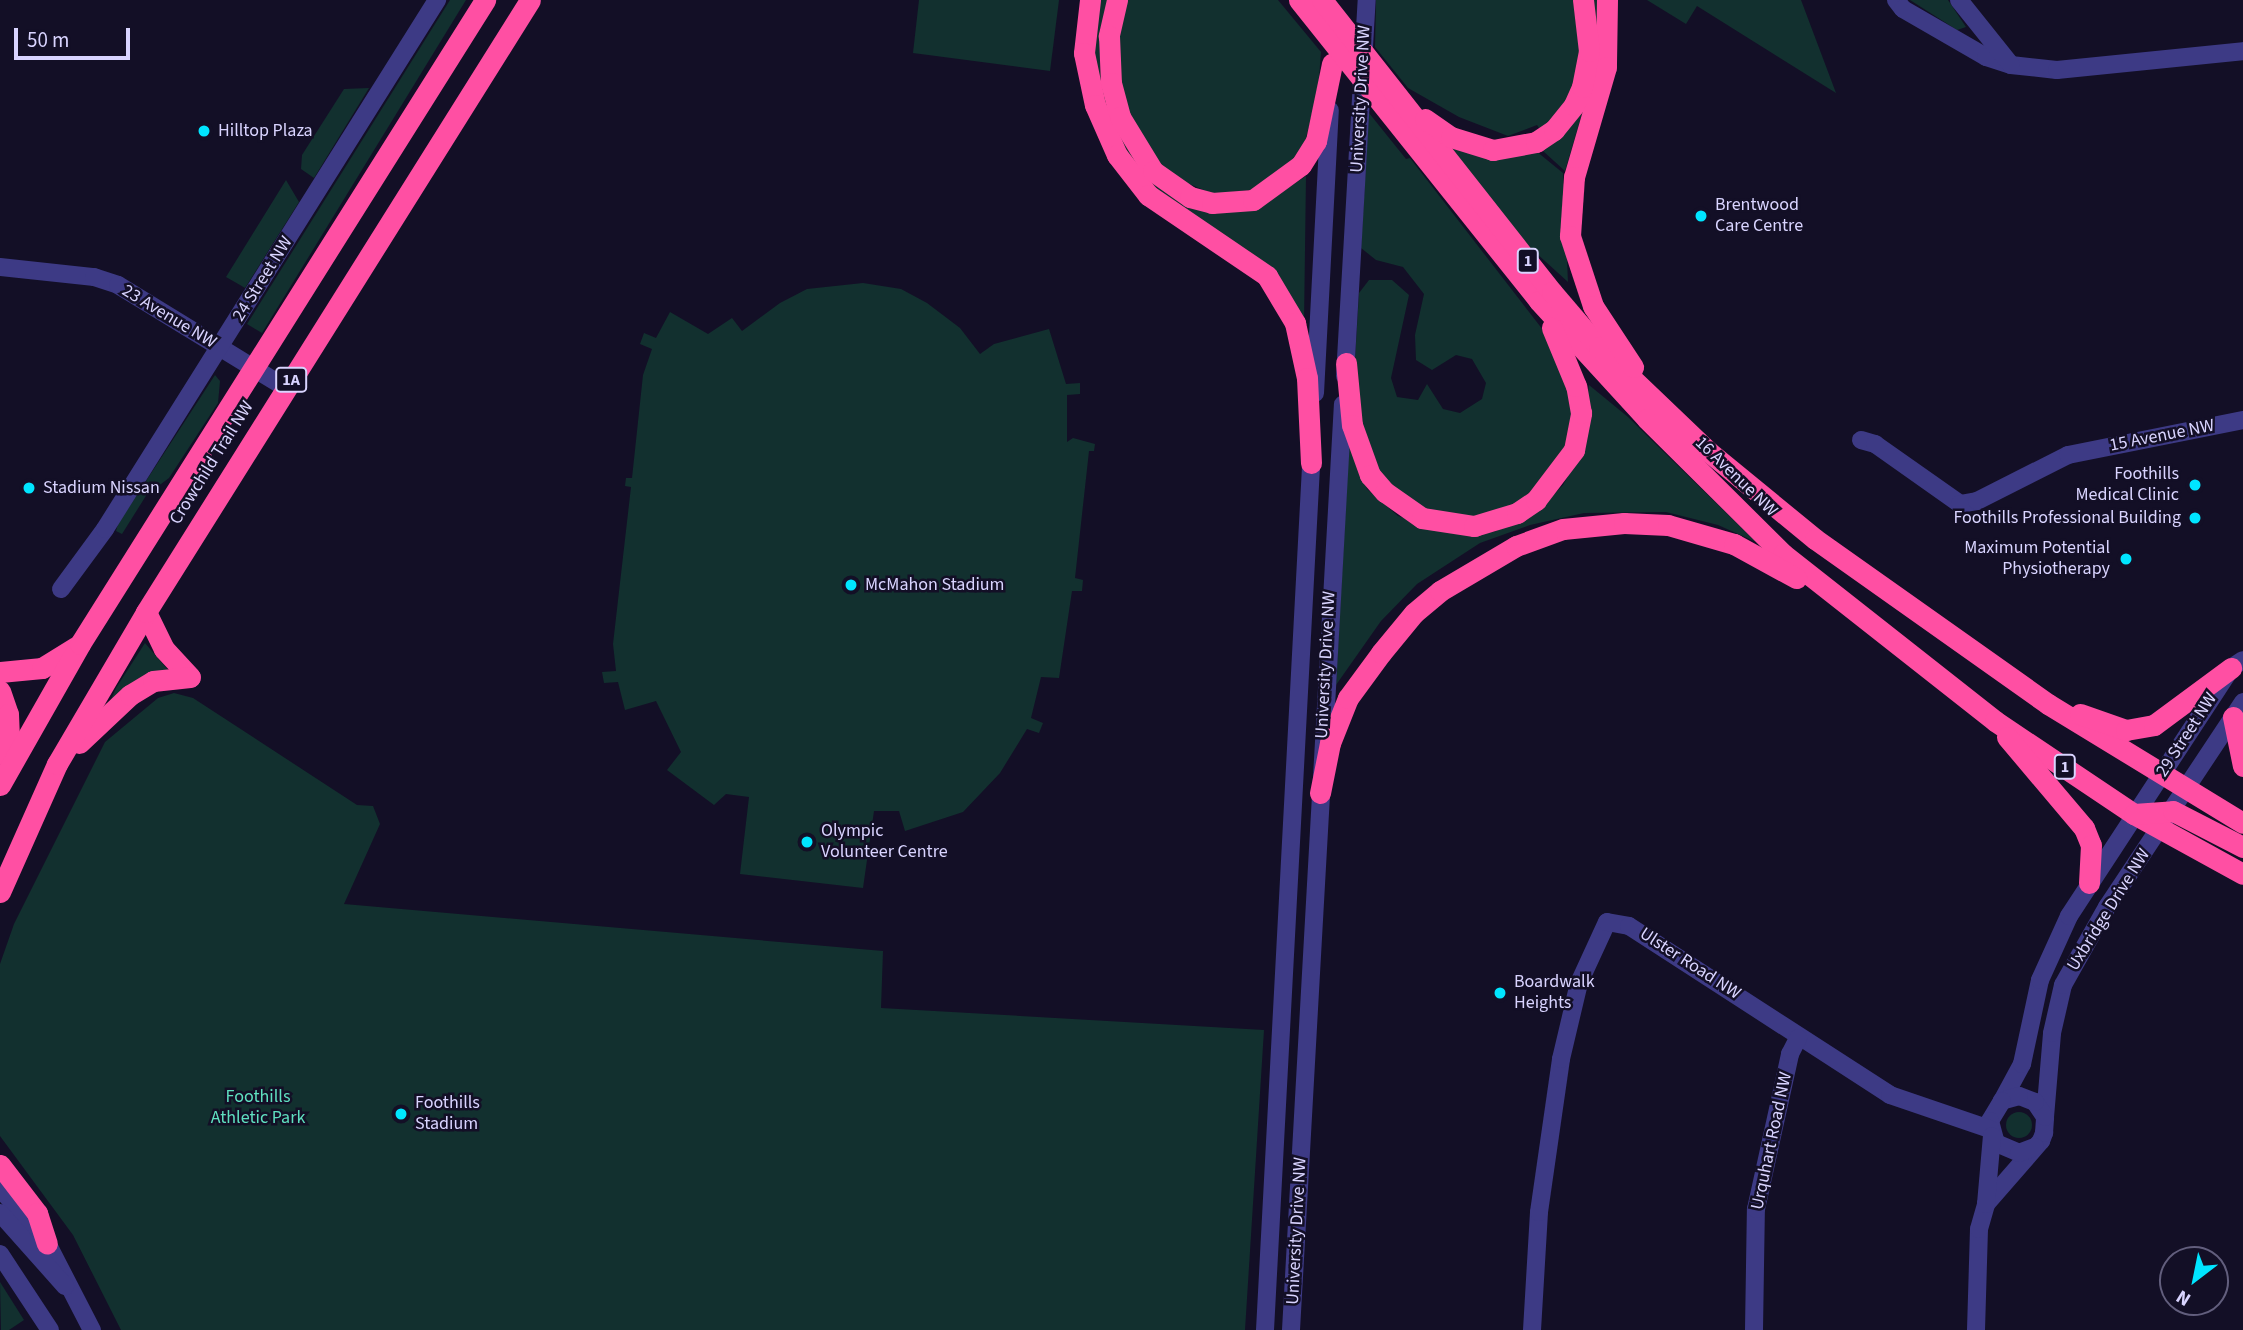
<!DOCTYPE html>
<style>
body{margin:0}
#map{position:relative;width:2243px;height:1330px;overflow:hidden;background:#130f26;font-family:"Source Sans 3",sans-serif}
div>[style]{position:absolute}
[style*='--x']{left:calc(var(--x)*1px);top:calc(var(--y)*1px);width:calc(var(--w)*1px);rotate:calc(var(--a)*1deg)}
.green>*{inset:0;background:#12302f}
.round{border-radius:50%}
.minor>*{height:18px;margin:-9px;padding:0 9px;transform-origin:9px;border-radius:9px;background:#3d3a85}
.highway>*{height:21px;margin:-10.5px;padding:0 10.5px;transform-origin:10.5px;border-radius:10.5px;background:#ff4fa3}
.dots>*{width:19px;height:19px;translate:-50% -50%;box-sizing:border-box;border:4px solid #130f26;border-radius:50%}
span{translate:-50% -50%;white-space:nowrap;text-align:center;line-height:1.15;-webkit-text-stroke:5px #130f26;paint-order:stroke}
.shield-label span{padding:2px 5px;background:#130f26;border:2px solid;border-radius:5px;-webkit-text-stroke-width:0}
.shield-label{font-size:16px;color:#d9d4ff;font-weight:700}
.street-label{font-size:18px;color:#d9d4ff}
.poi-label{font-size:18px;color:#d9d4ff}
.left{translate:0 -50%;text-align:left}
.right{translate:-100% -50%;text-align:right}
.park-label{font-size:18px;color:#5fe0c0}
.north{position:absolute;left:2159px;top:1246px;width:70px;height:70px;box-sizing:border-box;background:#130f26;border:2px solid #625e7d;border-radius:50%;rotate:212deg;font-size:19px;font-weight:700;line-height:28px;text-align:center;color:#d9d4ff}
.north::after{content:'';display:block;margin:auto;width:24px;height:32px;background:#00e5ff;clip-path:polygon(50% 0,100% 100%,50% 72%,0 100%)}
.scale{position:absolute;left:14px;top:28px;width:116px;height:32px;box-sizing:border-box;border:4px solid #d9d4ff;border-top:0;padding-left:9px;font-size:21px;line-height:24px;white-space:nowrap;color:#d9d4ff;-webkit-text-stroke:5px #130f26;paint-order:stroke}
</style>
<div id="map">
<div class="green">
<i style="clip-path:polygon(450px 0,466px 0,262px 333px,247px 324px)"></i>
<i style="clip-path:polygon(919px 0,1059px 0,1050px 71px,913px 53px)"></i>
<i style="clip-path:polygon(1098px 0,1109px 0,1099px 34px,1101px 78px,1154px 181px,1264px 204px,1306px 176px,1304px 324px,1249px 251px,1162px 197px,1118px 146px,1092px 62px)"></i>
<i style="clip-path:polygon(1125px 0,1278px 0,1321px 52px,1318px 90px,1305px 142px,1297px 156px,1259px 189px,1213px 194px,1173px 177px,1148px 151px,1120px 95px,1117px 20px)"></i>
<i style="clip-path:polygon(1376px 0,1573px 0,1580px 55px,1570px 95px,1541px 131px,1537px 125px,1508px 136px,1459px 117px,1408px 88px,1375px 47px)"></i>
<i style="clip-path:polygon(1588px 0,1598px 0,1602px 46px,1565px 171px,1543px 151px,1565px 132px)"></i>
<i style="clip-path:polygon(1647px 0,1801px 0,1836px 93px,1697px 6px,1686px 24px)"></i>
<i style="clip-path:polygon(1910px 0,1948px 0,1966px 27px,1957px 30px)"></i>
<i style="clip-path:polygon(369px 88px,314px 178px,301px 169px,302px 155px,344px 89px)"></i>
<i style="clip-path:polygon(1369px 113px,1406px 159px,1410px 158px,1543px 330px,1573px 403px,1567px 444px,1554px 472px,1511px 510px,1460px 520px,1407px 502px,1368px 461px,1354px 376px,1359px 293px,1369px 280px,1392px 280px,1409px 295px,1391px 378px,1397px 397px,1418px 400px,1427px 384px,1443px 409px,1460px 413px,1482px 399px,1486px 383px,1472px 359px,1456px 355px,1432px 370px,1416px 360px,1415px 335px,1424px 294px,1403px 267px,1376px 260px,1361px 248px)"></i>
<i style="clip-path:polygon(1448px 146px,1494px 158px,1536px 151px,1563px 173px,1568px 282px,1524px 242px)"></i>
<i style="clip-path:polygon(286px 180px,299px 202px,245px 288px,240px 285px,226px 277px)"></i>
<i style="clip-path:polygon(863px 283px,901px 289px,927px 303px,960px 328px,980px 354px,994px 344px,1049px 329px,1066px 384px,1080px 383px,1080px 394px,1067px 395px,1067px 442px,1073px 438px,1095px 444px,1094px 451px,1089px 451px,1075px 578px,1083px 580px,1082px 591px,1072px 591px,1059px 678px,1041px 677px,1031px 718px,1043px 723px,1039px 733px,1027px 729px,1000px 773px,963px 812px,905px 831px,899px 811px,874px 811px,863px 888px,740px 874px,749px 797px,726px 794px,714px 805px,667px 770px,681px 752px,656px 701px,625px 710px,618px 682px,604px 683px,602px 672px,616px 671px,613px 644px,631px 487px,625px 486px,626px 478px,632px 478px,643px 375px,652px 349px,640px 344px,644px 333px,656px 338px,670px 312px,708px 334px,732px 318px,742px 331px,780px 303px,807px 289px)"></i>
<i style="clip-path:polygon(215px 375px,220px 381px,218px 403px,169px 478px,153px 490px,154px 483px,122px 534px,116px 531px,118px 524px)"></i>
<i style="clip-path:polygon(1589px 385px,1628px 417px,1756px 542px,1718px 525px,1666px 512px,1584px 513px,1530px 525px,1480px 543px,1417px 584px,1381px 621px,1336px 685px,1349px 445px,1367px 489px,1398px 516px,1454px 534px,1494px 532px,1539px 510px,1563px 485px,1579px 457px)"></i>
<i style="clip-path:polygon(145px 643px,168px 670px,109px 704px,116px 688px)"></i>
<i style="clip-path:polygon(174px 693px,193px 698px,357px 805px,373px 806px,380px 824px,344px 904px,883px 951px,881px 1008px,1264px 1030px,1245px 1330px,121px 1330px,73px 1235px,0 1136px,0 964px,14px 924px,105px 742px,158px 698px)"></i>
<i class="round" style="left:2006px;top:1112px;width:26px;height:26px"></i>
<i style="clip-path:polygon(0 1282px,24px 1320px,9px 1330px,1px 1330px)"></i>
</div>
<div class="minor">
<i style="--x:1896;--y:0;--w:11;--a:52"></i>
<i style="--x:1903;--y:9;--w:96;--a:30"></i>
<i style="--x:1986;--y:57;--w:26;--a:18"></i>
<i style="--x:2011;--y:65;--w:46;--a:6.2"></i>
<i style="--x:2057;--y:70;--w:187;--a:-5.8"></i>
<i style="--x:1959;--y:0;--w:83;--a:51.3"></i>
<i style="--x:0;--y:267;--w:95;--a:6.1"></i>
<i style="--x:94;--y:277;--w:25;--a:18"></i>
<i style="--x:118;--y:285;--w:197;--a:31.5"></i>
<i style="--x:1345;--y:376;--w:377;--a:-86.7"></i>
<i style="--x:1315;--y:393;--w:283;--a:-87"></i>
<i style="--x:1861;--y:440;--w:15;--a:16"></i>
<i style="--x:1875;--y:444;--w:104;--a:35.2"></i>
<i style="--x:1960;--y:504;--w:17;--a:-10"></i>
<i style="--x:1977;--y:501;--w:102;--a:-26.8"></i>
<i style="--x:2068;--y:455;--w:178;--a:-11.3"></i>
<i style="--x:61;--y:589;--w:74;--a:-53.7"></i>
<i style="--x:105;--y:529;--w:625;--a:-57.89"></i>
<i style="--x:2002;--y:1101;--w:42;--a:-61.6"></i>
<i style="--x:2022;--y:1064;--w:86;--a:-77.9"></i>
<i style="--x:2040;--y:980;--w:70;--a:-65.6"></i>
<i style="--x:2069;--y:916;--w:296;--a:-56.8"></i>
<i style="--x:2231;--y:668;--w:14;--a:-34"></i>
<i style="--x:2045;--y:1117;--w:84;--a:-85.2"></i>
<i style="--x:2052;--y:1033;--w:49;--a:-77.1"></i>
<i style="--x:2063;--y:985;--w:90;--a:-60.6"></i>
<i style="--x:2107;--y:907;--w:246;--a:-56.4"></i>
<i style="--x:0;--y:1188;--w:72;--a:49.5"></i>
<i style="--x:47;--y:1243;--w:98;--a:62.7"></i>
<i style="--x:1986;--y:1204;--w:84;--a:-48.9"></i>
<i style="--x:2041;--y:1141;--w:9;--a:-69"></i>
<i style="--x:2044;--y:1133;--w:16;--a:-86"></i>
<i style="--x:2045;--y:1117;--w:18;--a:-124"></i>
<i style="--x:2035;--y:1102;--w:17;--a:-159"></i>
<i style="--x:2019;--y:1096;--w:18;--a:164"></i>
<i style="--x:2002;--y:1101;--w:23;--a:121"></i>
<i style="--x:1990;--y:1121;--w:23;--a:75"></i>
<i style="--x:1996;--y:1143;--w:25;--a:23"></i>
<i style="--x:2019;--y:1153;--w:17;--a:-21"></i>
<i style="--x:0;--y:1213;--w:98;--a:48.3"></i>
<i style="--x:0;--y:1254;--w:91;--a:56.7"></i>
<i style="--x:1265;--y:1330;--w:882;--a:-86.95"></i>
<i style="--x:1291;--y:1330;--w:927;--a:-86.79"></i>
<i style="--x:1532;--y:1330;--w:118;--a:-86.6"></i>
<i style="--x:1539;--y:1212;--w:155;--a:-81.8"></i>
<i style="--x:1561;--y:1059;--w:78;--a:-76.7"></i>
<i style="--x:1579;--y:983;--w:67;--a:-65.3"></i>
<i style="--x:1607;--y:922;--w:22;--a:10"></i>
<i style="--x:1629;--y:926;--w:311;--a:32.9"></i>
<i style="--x:1890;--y:1095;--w:106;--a:18.8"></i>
<i style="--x:1754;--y:1330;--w:121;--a:-89.1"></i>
<i style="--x:1756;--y:1209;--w:159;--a:-77.6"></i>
<i style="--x:1790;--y:1054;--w:18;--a:-63"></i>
<i style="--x:1976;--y:1330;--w:101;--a:-88.3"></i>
<i style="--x:1979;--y:1229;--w:26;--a:-74"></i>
<i style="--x:1986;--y:1204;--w:68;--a:-85"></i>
</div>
<div class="highway">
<i style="--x:1090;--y:0;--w:53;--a:96.5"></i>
<i style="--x:1084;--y:53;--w:53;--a:78.1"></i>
<i style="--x:1095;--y:105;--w:55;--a:66.3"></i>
<i style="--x:1117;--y:155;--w:51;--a:52.2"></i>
<i style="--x:1148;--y:195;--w:144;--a:34.2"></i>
<i style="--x:1267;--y:276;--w:55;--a:59.2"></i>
<i style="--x:1295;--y:323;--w:56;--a:77.7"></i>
<i style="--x:1307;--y:378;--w:85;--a:87.3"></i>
<i style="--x:1117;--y:0;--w:37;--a:103"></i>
<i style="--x:1109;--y:36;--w:47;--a:87.6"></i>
<i style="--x:1111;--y:83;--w:35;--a:75"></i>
<i style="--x:1120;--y:117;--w:63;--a:58.6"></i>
<i style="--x:1153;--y:171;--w:45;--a:35.1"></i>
<i style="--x:1190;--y:197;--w:23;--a:15"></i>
<i style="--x:1212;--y:203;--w:41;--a:-4.2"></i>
<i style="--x:1253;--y:200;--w:59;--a:-36.1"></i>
<i style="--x:1301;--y:165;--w:28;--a:-58"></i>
<i style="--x:1316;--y:141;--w:79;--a:-78.3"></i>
<i style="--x:1299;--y:0;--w:385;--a:51.4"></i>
<i style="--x:1539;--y:301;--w:160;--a:47.5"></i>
<i style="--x:1647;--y:419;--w:192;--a:44.8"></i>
<i style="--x:1783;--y:554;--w:270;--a:38.2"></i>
<i style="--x:1995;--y:721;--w:167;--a:33.8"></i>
<i style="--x:2134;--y:814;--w:124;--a:28.8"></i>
<i style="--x:1322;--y:0;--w:372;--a:51.8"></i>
<i style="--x:1552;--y:292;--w:72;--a:49.5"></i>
<i style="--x:1599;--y:347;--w:152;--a:43.7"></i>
<i style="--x:1709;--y:452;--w:137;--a:39.4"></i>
<i style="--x:1815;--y:539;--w:286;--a:35.3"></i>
<i style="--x:2048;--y:704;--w:228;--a:31.4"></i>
<i style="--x:1607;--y:0;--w:67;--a:90.9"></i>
<i style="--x:1606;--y:67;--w:115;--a:106.2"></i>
<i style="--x:1574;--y:177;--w:59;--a:93.9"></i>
<i style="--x:1570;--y:236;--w:74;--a:71.8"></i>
<i style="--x:1593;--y:306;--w:73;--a:56.7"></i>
<i style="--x:1425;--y:119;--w:32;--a:35"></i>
<i style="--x:1451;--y:137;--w:44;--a:17.2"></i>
<i style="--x:1493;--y:150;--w:44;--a:-10.5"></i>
<i style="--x:1536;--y:142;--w:22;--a:-34"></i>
<i style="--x:1554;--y:130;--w:32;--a:-51"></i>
<i style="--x:1574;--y:105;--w:20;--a:-66"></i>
<i style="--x:1582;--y:87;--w:37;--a:-79"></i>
<i style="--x:1589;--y:51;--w:51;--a:-96.7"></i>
<i style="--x:1346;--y:363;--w:62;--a:84.5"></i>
<i style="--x:1352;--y:425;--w:53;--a:70.2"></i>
<i style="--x:1370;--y:475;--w:23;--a:49"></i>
<i style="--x:1385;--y:492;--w:45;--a:35.1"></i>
<i style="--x:1422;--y:518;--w:53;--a:8.7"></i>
<i style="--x:1474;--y:526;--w:45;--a:-16.8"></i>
<i style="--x:1517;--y:513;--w:23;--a:-34"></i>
<i style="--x:1536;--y:500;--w:63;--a:-52.8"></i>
<i style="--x:1574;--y:450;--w:38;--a:-79"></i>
<i style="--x:1581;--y:413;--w:27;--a:-100"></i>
<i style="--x:1576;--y:386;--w:63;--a:-112.5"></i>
<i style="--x:146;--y:612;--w:41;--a:64.1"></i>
<i style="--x:164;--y:649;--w:38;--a:47"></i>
<i style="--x:0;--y:672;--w:42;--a:-5.4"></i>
<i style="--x:42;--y:668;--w:40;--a:-32"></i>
<i style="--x:0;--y:691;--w:24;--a:71"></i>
<i style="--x:8;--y:714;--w:49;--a:87.7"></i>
<i style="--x:2080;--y:714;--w:49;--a:19.2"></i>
<i style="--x:2126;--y:730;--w:28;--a:-10"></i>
<i style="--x:2154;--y:725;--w:96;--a:-36.5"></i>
<i style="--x:2233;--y:717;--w:50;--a:78.5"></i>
<i style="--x:2007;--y:737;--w:119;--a:49.8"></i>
<i style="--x:2084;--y:828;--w:18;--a:68"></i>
<i style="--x:2091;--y:845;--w:38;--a:93"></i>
<i style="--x:79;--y:743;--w:70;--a:-43.3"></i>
<i style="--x:130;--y:695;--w:27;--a:-31"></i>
<i style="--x:153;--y:681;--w:37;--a:-6"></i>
<i style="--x:0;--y:785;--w:162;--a:-60.4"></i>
<i style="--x:80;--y:644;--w:761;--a:-57.83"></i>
<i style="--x:1320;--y:793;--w:51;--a:-78.7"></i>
<i style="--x:1330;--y:743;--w:48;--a:-68.2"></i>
<i style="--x:1348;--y:698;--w:56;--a:-53.7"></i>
<i style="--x:1381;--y:653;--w:52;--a:-50.5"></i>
<i style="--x:1414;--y:613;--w:34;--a:-40"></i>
<i style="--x:1440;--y:591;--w:88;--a:-30.6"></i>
<i style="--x:1516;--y:546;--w:50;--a:-19.9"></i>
<i style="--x:1563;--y:529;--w:61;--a:-5.6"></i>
<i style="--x:1624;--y:523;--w:44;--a:2.6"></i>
<i style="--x:1668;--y:525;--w:69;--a:16.1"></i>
<i style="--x:1734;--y:544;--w:71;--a:28.7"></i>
<i style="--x:2134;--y:814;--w:39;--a:-4"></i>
<i style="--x:2173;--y:811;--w:79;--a:27.2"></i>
<i style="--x:0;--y:892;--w:140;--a:-66"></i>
<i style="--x:57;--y:764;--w:176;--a:-59.6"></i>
<i style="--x:146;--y:612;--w:722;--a:-57.89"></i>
<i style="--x:0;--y:1165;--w:61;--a:52.4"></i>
<i style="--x:37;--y:1213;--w:32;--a:72"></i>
</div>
<div class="dots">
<i style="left:204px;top:131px;background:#00e5ff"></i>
<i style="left:1701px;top:216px;background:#00e5ff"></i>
<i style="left:2195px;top:485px;background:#00e5ff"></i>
<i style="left:29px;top:488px;background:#00e5ff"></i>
<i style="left:2195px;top:518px;background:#00e5ff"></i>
<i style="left:2126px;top:559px;background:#00e5ff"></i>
<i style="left:851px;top:585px;background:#00e5ff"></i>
<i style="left:807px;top:842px;background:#00e5ff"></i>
<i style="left:1500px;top:993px;background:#00e5ff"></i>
<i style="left:401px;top:1114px;background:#00e5ff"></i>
</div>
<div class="shield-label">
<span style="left:1528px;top:261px">1</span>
<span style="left:291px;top:380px">1A</span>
<span style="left:2065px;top:767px">1</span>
</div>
<div class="street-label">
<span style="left:1361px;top:99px;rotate:-87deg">University Drive NW</span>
<span style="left:263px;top:279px;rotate:-58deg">24 Street NW</span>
<span style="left:169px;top:317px;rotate:31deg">23 Avenue NW</span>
<span style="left:2162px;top:436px;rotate:-11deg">15 Avenue NW</span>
<span style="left:212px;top:463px;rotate:-58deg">Crowchild Trail NW</span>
<span style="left:1736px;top:477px;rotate:44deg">16 Avenue NW</span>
<span style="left:1326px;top:665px;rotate:-87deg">University Drive NW</span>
<span style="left:2187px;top:735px;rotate:-57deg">29 Street NW</span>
<span style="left:2109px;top:910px;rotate:-58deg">Uxbridge Drive NW</span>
<span style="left:1690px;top:964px;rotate:33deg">Ulster Road NW</span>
<span style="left:1772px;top:1141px;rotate:-78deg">Urquhart Road NW</span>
<span style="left:1297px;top:1231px;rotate:-87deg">University Drive NW</span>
</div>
<div class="poi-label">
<span class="left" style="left:218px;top:131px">Hilltop Plaza</span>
<span class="left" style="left:1715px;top:216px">Brentwood<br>Care Centre</span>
<span class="right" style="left:2179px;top:485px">Foothills<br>Medical Clinic</span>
<span class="left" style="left:43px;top:488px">Stadium Nissan</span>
<span class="right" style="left:2181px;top:518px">Foothills Professional Building</span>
<span class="right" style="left:2110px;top:559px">Maximum Potential<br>Physiotherapy</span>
<span class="left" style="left:865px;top:585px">McMahon Stadium</span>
<span class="left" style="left:821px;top:842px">Olympic<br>Volunteer Centre</span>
<span class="left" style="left:1514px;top:993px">Boardwalk<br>Heights</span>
<span class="left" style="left:415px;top:1114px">Foothills<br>Stadium</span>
</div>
<div class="park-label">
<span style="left:258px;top:1108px">Foothills<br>Athletic Park</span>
</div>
<div class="north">N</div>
<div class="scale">50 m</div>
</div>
